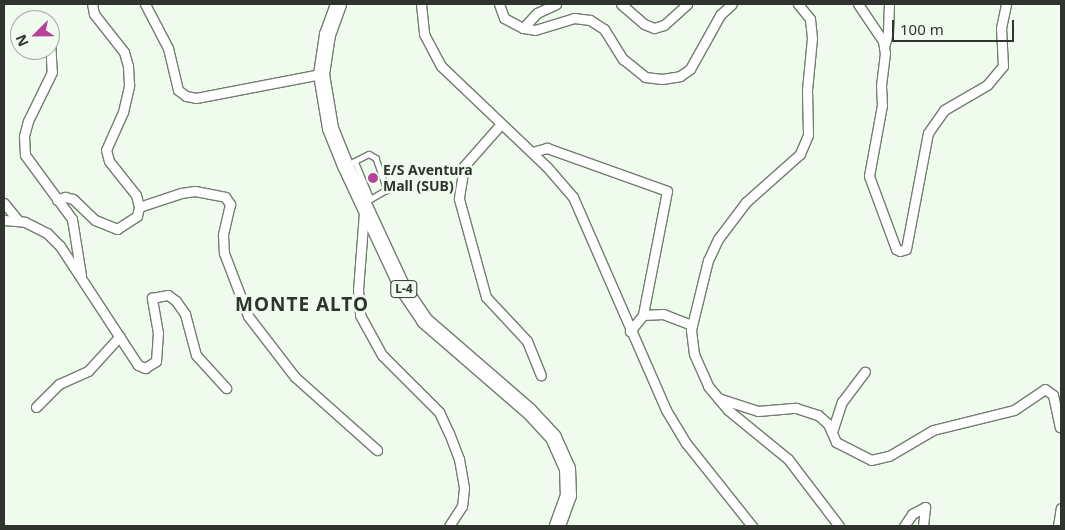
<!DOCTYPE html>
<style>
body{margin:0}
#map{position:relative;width:1065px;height:530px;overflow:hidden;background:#effbed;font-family:"Noto Sans",sans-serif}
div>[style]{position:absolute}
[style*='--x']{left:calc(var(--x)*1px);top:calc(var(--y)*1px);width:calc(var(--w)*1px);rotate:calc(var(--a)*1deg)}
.roads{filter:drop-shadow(1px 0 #737d71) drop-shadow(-1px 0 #737d71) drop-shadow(0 1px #737d71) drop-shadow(0 -1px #737d71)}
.lane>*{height:4.5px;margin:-2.25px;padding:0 2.25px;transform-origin:2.25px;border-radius:2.25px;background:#fff}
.street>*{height:9px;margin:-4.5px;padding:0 4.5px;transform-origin:4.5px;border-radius:4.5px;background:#fff}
.primary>*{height:15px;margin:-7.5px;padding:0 7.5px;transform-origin:7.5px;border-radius:7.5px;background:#fff}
.dots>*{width:14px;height:14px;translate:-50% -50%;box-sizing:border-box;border:2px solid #effbed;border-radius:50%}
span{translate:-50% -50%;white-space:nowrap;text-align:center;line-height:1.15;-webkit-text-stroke:5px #effbed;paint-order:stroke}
.shield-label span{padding:1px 4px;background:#effbed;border:1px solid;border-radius:4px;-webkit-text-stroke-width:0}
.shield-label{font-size:12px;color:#30342f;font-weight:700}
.poi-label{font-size:14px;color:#30342f;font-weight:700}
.left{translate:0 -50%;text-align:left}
.district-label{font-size:19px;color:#30342f;font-weight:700;letter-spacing:1px}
.frame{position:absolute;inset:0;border:5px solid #30342f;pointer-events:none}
.north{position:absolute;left:10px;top:10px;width:50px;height:50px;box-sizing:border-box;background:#effbed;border:1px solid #a3aba1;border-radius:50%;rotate:247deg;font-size:14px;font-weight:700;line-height:20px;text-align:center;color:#30342f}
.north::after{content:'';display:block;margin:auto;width:18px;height:22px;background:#b84299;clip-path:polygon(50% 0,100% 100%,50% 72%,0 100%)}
.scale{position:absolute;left:892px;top:20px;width:122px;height:22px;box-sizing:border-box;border:2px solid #30342f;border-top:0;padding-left:6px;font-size:15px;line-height:18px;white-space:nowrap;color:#30342f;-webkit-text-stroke:4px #effbed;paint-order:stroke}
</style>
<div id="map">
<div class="roads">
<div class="lane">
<i style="--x:355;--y:161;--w:41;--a:67.2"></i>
<i style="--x:349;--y:164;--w:22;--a:-27"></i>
<i style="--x:369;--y:154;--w:8;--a:30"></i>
<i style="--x:376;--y:158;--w:34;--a:71"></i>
<i style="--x:387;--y:190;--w:24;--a:150"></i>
</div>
<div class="street">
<i style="--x:145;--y:4;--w:50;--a:62.4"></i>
<i style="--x:168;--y:48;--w:43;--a:76.6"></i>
<i style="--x:178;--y:90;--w:10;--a:37"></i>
<i style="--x:186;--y:96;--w:10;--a:11"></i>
<i style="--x:196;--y:98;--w:127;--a:-10.9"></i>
<i style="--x:421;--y:4;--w:30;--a:84"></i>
<i style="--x:424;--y:34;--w:36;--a:62"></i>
<i style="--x:441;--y:66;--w:146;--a:43.6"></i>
<i style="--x:547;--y:167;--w:40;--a:49"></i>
<i style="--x:573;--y:197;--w:232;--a:66.4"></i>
<i style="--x:666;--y:410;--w:39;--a:59"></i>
<i style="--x:686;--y:443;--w:106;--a:51.5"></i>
<i style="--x:499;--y:4;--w:15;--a:70"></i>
<i style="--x:504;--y:18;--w:21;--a:28"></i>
<i style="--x:523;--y:28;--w:12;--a:9"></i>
<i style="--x:535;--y:30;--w:41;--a:-17.1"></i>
<i style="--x:574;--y:18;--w:16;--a:7"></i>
<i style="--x:590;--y:20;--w:17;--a:33"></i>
<i style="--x:604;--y:29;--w:36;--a:58"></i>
<i style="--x:623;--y:59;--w:28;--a:39"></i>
<i style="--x:645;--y:77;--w:17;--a:7"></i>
<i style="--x:662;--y:79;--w:18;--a:-9"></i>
<i style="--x:680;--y:76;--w:12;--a:-35"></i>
<i style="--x:690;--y:69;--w:62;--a:-60.9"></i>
<i style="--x:720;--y:15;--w:16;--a:-43"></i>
<i style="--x:621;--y:4;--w:30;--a:41"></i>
<i style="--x:644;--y:24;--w:11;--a:22"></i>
<i style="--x:654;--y:28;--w:10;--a:-17"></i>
<i style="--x:664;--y:25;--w:31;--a:-42"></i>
<i style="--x:798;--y:4;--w:19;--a:51"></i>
<i style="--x:810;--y:19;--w:19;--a:84"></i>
<i style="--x:812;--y:38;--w:52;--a:95.5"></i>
<i style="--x:807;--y:90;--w:45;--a:88.7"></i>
<i style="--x:808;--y:135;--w:21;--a:113"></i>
<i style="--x:800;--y:154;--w:72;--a:138.4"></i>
<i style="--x:746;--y:202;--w:46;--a:127.1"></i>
<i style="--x:718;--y:239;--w:23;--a:115"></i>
<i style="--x:708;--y:260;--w:72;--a:103.7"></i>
<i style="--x:691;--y:330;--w:24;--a:83"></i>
<i style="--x:694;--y:354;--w:35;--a:66"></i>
<i style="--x:708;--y:386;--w:31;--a:50"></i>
<i style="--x:728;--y:410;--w:77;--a:39.2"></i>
<i style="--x:788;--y:459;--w:84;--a:52.7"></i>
<i style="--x:858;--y:4;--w:45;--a:56"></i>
<i style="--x:883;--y:41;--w:12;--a:81"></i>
<i style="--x:885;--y:53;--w:33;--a:97"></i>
<i style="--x:881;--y:86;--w:19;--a:87"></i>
<i style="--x:882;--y:105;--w:72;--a:100.4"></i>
<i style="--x:869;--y:176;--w:78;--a:69.7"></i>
<i style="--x:896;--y:249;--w:4;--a:27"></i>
<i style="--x:900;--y:251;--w:6;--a:-18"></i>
<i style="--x:906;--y:249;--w:118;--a:-79.3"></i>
<i style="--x:928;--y:133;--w:28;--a:-55"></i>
<i style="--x:944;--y:110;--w:50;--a:-30.2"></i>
<i style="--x:987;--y:85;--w:25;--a:-50"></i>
<i style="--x:1003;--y:66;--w:38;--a:-93"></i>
<i style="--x:1001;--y:28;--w:25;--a:-78"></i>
<i style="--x:42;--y:19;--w:1;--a:90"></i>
<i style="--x:523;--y:28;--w:21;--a:-47"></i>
<i style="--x:537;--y:13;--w:21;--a:-25"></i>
<i style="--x:50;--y:39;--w:33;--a:87"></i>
<i style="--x:52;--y:72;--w:55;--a:116.1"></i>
<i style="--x:28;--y:121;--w:16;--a:105"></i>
<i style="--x:24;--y:136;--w:19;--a:87"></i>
<i style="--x:25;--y:155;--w:79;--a:53.7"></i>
<i style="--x:72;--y:219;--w:57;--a:80.9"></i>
<i style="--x:884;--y:47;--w:16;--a:-75"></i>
<i style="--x:888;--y:32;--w:28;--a:-88"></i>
<i style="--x:501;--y:124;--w:56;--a:131.4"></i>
<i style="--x:464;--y:166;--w:33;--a:99"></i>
<i style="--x:459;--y:199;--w:102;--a:74.6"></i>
<i style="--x:486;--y:297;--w:60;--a:47"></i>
<i style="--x:527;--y:341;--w:37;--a:68"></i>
<i style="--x:532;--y:152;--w:16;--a:-15"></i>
<i style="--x:547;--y:148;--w:127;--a:19.7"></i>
<i style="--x:667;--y:191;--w:126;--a:101"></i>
<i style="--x:643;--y:315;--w:21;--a:129"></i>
<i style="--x:57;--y:200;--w:9;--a:-21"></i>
<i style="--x:65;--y:197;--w:8;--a:14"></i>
<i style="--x:73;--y:199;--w:30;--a:44"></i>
<i style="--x:95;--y:220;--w:24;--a:22"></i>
<i style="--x:117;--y:229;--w:24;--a:-33"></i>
<i style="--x:137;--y:216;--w:9;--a:-77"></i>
<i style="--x:139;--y:207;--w:12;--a:-104"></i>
<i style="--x:136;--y:195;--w:43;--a:-128.5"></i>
<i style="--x:109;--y:161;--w:11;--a:-105"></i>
<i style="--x:106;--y:150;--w:42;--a:-65.9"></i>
<i style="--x:123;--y:112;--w:28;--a:-77"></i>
<i style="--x:129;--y:85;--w:19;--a:-93"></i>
<i style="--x:128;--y:66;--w:15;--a:-106"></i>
<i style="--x:124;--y:52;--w:48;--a:-128.3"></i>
<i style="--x:94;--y:14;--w:10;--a:-101"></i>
<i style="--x:4;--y:203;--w:22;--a:51"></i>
<i style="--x:139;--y:207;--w:44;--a:-18.4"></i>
<i style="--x:181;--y:193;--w:14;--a:-8"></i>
<i style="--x:195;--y:191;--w:31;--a:11"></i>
<i style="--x:225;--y:197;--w:9;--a:54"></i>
<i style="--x:230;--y:204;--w:32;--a:103"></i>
<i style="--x:223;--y:235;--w:18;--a:87"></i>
<i style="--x:224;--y:253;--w:67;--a:69.1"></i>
<i style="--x:248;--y:316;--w:77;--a:52.4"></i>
<i style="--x:295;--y:377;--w:110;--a:41.7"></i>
<i style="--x:364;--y:212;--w:78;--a:94.4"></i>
<i style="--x:358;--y:290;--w:25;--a:85"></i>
<i style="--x:360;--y:315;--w:46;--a:61.2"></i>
<i style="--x:382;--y:355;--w:81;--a:45"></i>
<i style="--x:439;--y:412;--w:23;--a:65"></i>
<i style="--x:449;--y:433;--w:28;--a:69"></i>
<i style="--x:459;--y:459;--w:29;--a:80"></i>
<i style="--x:464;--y:488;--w:18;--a:96"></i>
<i style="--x:462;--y:506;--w:24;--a:123"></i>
<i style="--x:4;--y:220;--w:21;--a:5"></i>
<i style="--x:25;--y:222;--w:25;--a:27"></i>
<i style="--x:47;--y:233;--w:18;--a:45"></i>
<i style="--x:60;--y:246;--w:142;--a:56.8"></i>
<i style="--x:138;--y:365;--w:8;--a:23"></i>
<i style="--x:145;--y:368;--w:13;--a:-32"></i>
<i style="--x:156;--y:361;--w:28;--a:-86"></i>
<i style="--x:158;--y:333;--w:36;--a:-100"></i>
<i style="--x:152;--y:298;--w:16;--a:-11"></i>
<i style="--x:168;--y:295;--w:10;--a:37"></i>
<i style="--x:176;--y:301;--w:16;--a:55"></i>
<i style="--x:185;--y:314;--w:42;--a:75"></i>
<i style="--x:196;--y:355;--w:45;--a:47.7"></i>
<i style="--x:643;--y:315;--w:20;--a:-3"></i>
<i style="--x:663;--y:314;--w:31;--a:21"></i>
<i style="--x:718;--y:398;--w:42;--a:18"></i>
<i style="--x:758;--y:411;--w:38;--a:-5"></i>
<i style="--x:796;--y:408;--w:23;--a:18"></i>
<i style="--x:818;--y:415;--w:13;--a:42"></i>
<i style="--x:828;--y:424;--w:20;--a:66"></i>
<i style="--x:836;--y:442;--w:39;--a:27"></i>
<i style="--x:871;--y:460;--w:18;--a:-13"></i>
<i style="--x:889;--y:456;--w:51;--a:-30.6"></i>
<i style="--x:933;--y:430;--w:83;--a:-13.9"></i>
<i style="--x:1014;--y:410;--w:37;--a:-34"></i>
<i style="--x:1045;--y:389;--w:10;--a:37"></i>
<i style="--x:1053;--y:395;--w:33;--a:78"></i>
<i style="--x:36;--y:407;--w:33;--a:-45"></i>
<i style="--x:59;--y:384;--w:32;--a:-24"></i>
<i style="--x:88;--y:371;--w:47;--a:-47.6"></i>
<i style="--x:832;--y:432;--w:32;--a:-72"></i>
<i style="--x:842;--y:402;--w:38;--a:-53"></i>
<i style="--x:904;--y:526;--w:14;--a:-56"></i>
<i style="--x:912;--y:514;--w:15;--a:-28"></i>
<i style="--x:925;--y:507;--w:19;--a:96"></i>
<i style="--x:1058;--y:526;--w:18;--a:-81"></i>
</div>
<div class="primary">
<i style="--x:338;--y:4;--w:32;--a:110"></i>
<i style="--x:327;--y:34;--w:40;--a:98.5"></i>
<i style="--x:321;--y:74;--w:55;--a:80.5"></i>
<i style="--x:330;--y:128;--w:40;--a:68"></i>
<i style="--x:345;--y:165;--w:135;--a:65"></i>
<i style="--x:402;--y:287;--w:40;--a:56"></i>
<i style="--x:424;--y:320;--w:139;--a:40.9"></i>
<i style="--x:529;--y:411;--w:35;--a:47"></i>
<i style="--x:553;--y:437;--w:34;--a:66"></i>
<i style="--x:567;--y:468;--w:27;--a:88"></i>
<i style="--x:568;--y:495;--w:33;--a:110"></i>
</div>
</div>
<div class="dots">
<i style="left:373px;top:178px;background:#b84299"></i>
</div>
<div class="shield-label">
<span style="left:404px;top:289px">L-4</span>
</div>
<div class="poi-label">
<span class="left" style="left:383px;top:178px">E/S Aventura<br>Mall (SUB)</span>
</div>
<div class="district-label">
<span style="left:302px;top:305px">MONTE ALTO</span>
</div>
<div class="frame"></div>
<div class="north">N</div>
<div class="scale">100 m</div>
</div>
